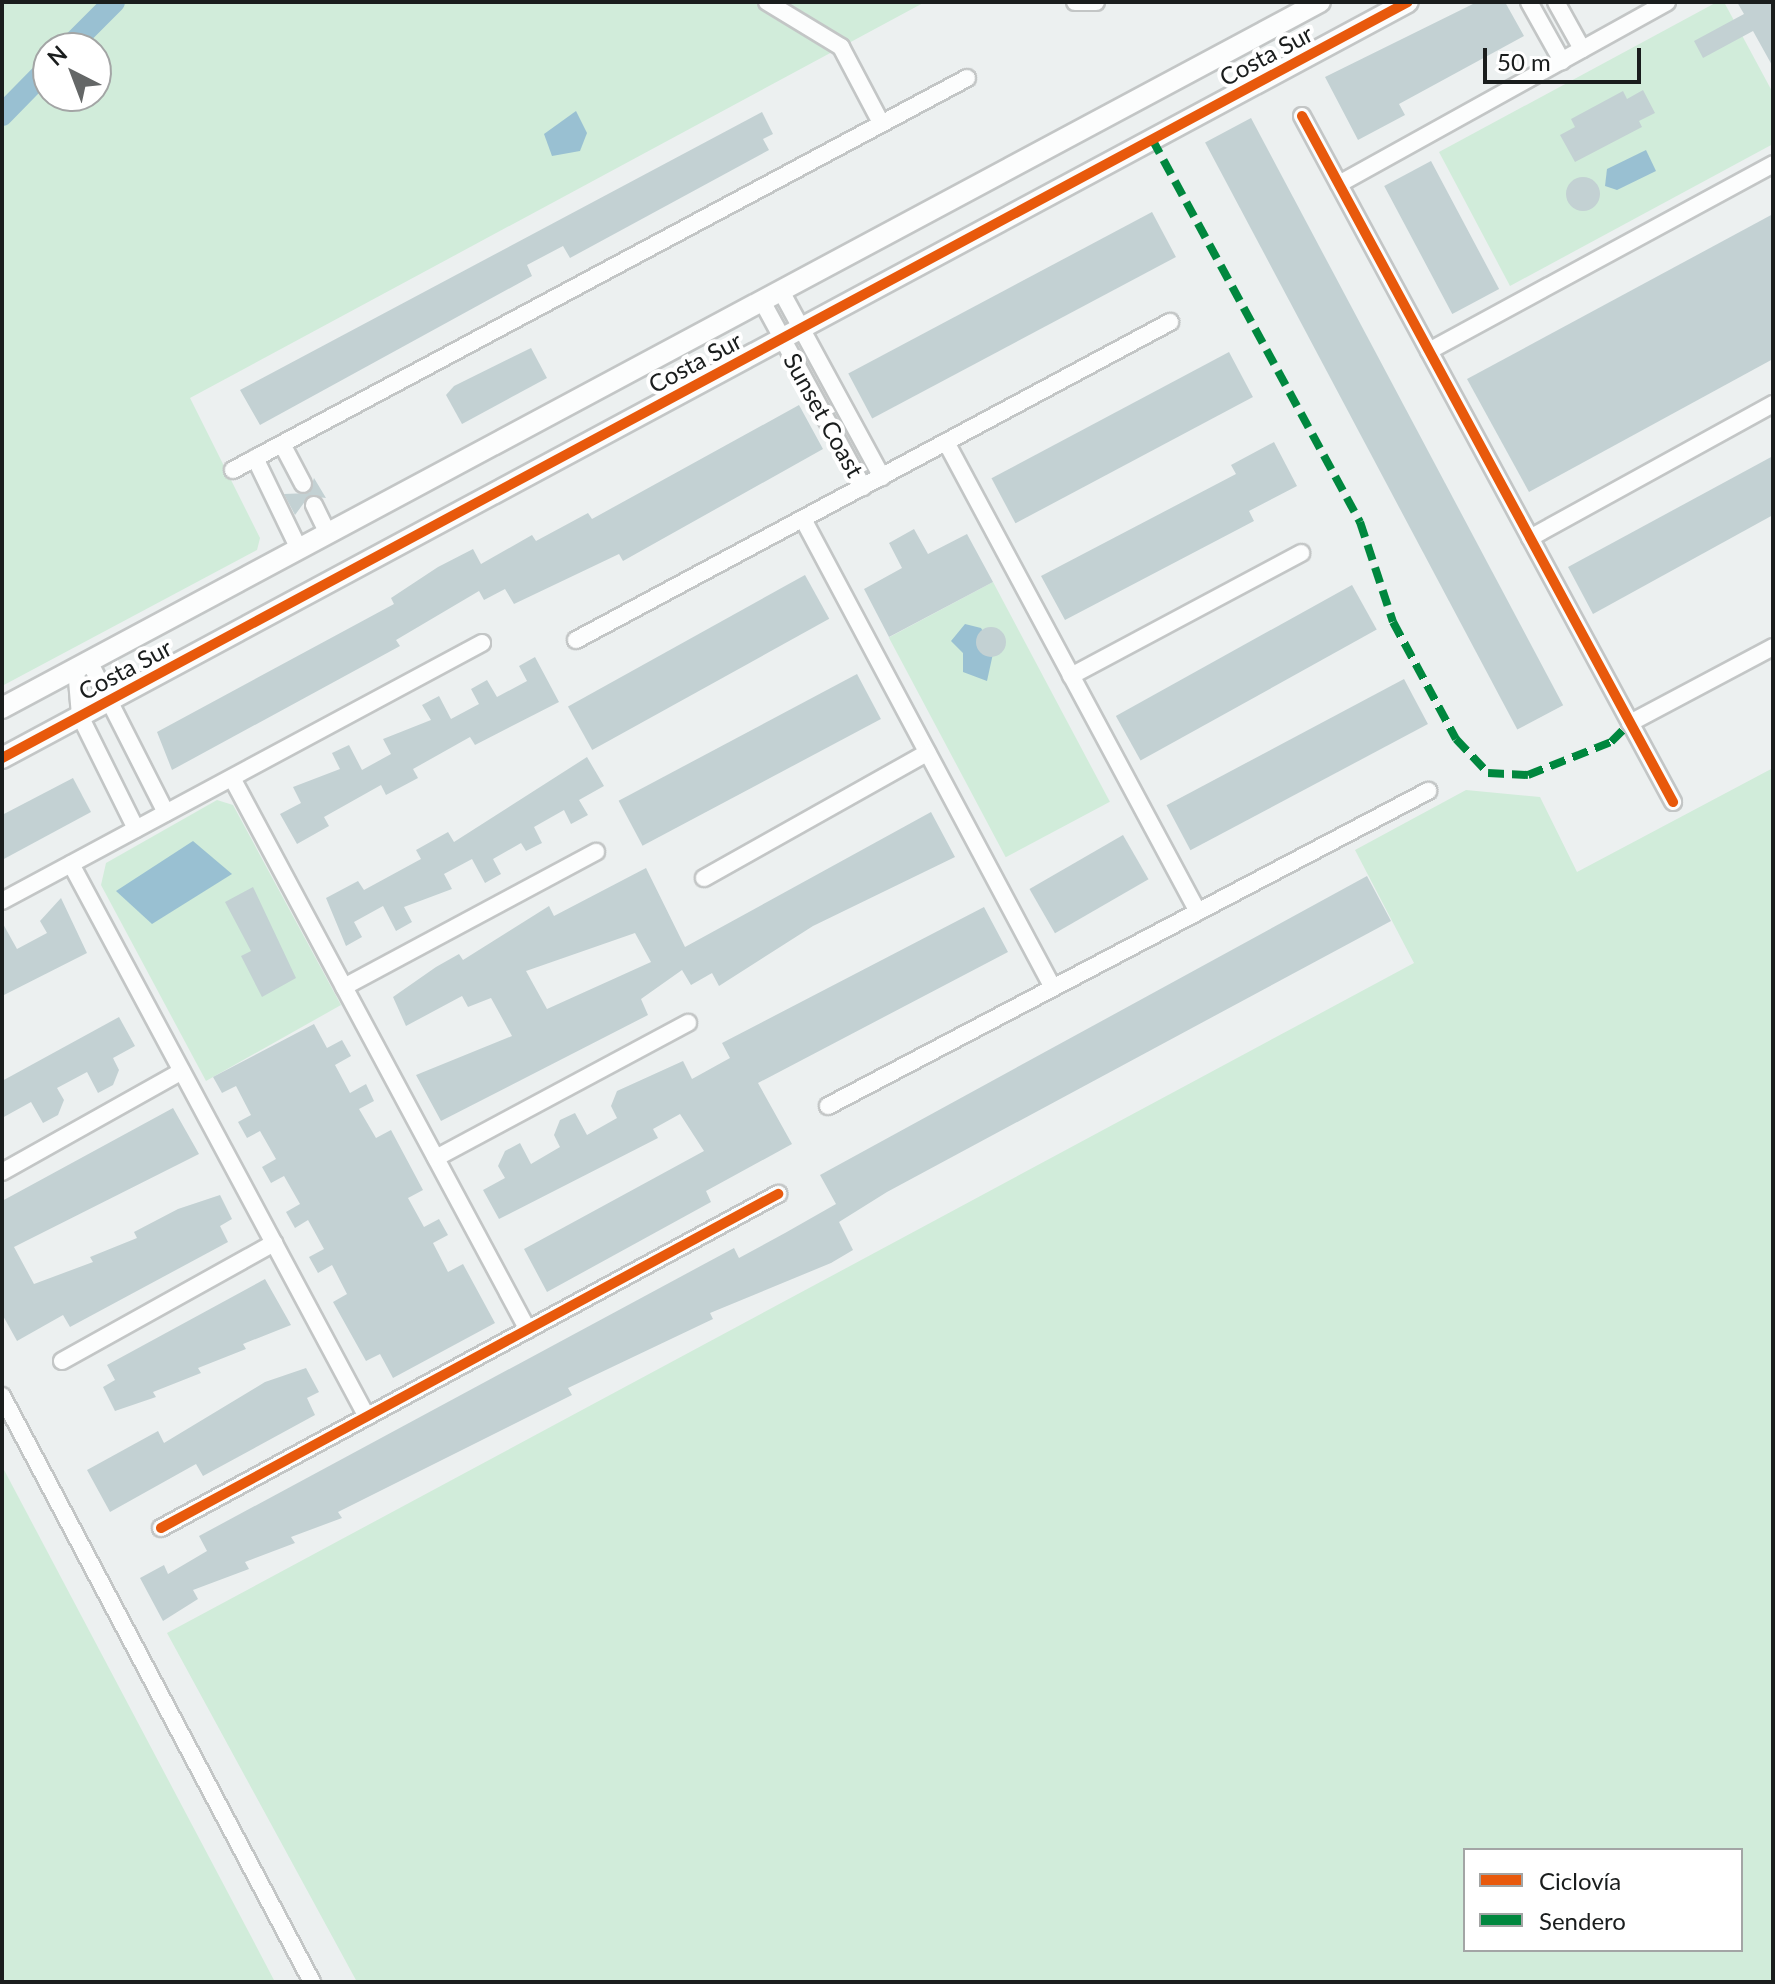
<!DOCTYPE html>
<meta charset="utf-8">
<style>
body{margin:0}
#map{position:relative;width:1775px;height:1984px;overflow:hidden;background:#ecf0f0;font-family:Lato,sans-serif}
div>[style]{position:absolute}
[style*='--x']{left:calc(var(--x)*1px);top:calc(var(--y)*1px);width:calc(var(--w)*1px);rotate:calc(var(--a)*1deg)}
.green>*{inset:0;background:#d1ecda;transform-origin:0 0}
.water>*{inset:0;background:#99c0d2}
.canal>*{height:22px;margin:-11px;padding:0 11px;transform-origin:11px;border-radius:11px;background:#99c0d2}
.building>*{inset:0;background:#c3d1d3;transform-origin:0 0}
.round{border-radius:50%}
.roads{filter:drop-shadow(2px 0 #c3c6c6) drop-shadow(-2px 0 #c3c6c6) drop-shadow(0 2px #c3c6c6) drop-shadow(0 -2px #c3c6c6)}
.minor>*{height:16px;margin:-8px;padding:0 8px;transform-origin:8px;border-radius:8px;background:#fcfdfd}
.tertiary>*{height:20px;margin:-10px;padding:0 10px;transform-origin:10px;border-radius:10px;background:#fcfdfd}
.quiet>*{height:8px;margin-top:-4px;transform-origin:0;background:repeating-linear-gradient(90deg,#00873e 0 16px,transparent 0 24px)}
.cycleway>*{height:10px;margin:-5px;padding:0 5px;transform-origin:5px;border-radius:5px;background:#e8590c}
span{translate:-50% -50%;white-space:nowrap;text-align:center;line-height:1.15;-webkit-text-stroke:8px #fff;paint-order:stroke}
.street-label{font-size:24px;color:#1a1d1d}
.frame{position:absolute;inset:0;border:4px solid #1a1d1d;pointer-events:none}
.legend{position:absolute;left:1463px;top:1848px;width:280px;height:104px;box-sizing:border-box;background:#fff;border:2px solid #a3a5a5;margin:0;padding:10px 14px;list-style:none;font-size:24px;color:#1a1d1d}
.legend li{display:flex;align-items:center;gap:16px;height:40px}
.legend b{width:40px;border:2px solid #a3a5a5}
.north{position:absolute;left:32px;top:32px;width:80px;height:80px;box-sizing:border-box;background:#fff;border:2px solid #a3a5a5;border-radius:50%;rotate:318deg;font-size:22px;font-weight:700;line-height:32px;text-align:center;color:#1a1d1d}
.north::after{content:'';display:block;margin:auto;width:28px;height:36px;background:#646767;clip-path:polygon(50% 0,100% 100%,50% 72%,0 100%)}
.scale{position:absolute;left:1483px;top:48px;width:158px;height:36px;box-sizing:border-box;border:4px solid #1a1d1d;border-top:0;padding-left:10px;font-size:24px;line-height:28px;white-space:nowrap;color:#1a1d1d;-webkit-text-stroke:6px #fff;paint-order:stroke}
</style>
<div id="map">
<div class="green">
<i style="clip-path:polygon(evenodd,2px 2px,925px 2px,190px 398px,260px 538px,257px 550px,2px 686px,2px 2px,48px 48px,96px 48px,96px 96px,48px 96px,48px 48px)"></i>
<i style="clip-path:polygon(1717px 2px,1724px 2px,1773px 93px,1773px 144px,1510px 286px,1439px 152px)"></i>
<i style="left:993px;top:582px;width:249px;height:118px;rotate:62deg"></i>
<i style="clip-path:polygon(evenodd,1773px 768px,1773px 1982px,357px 1982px,167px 1633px,1414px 963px,1355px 850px,1466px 790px,1540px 797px,1577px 872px,1773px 768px,1465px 1850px,1741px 1850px,1741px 1950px,1465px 1950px,1465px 1850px)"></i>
<i style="clip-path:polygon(217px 800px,233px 805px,341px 1005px,206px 1081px,101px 885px,106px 863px)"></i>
<i style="clip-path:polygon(2px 1466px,253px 1940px,275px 1982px,2px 1982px)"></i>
</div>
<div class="water">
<i style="clip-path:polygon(576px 111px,587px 133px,580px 151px,552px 156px,544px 134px)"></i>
<i style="clip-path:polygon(1646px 150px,1656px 171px,1617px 190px,1605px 186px,1607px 169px)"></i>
<i style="clip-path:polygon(965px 624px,981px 628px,994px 649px,987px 681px,963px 672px,963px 653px,951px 641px)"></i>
<i style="clip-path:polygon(193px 841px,232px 874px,152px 924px,116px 891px)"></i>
</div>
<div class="canal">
<i style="--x:68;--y:48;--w:65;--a:-45"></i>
<i style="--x:2;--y:115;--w:66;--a:-45.6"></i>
</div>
<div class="building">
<i style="clip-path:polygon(1477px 2px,1505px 2px,1524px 36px,1399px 104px,1405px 115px,1358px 140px,1325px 77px)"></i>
<i style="clip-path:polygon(1737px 2px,1773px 2px,1773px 67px,1753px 31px,1703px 58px,1694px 41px,1744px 14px)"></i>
<i style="clip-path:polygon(1643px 90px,1655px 113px,1639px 121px,1642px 127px,1575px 162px,1560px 135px,1575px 127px,1571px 119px,1623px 91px,1627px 99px)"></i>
<i style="clip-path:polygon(762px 112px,773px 134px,763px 139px,769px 150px,570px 258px,563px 246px,527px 265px,532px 276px,260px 425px,240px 390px)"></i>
<i style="left:1251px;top:118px;width:665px;height:52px;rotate:62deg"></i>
<i style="left:1431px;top:161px;width:145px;height:53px;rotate:62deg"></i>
<i class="round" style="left:1566px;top:177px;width:34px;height:34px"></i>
<i style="left:1152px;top:212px;width:51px;height:344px;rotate:62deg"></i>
<i style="clip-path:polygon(1773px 214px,1773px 359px,1529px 492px,1467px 379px)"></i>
<i style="clip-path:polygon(531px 348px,547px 378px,462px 424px,446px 395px,454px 386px)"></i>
<i style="left:1229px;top:352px;width:51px;height:269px;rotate:62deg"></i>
<i style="clip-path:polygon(799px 405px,823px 449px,623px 561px,619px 554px,514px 604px,505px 589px,484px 600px,479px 591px,396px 640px,400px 646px,172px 770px,157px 732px,394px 604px,391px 598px,438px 567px,473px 549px,481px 564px,532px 535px,536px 541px,588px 513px,592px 519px)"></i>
<i style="clip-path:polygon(1274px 442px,1297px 486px,1249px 511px,1254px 521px,1065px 620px,1041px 576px,1236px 474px,1231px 465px)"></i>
<i style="clip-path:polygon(1773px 456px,1773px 515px,1593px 614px,1568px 567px)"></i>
<i style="clip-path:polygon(314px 478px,326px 498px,309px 496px,295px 515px,284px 494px,309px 493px)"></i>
<i style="clip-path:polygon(914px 529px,928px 554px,967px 534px,993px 582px,889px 637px,864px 589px,902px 568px,889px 543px)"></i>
<i style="left:805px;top:575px;width:50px;height:271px;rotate:61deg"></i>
<i style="left:1352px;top:585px;width:51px;height:270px;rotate:61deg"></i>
<i class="round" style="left:976px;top:627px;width:30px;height:30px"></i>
<i style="clip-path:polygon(535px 657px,559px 702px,475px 745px,470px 737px,413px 769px,418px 778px,386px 795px,381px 785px,324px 817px,329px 826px,297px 844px,280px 814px,301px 803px,293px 787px,340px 769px,332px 753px,349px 745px,362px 770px,391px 754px,383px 739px,431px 720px,422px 705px,439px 696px,451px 719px,479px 704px,471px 689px,487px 680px,497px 697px,527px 681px,519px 666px)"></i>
<i style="left:857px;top:674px;width:51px;height:270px;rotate:62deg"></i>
<i style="left:1404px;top:679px;width:51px;height:269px;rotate:62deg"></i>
<i style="clip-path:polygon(587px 757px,604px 786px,579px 800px,588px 815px,571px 824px,564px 810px,534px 827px,542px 843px,526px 851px,521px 843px,493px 859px,501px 874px,485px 883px,472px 859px,444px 874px,452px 889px,404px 907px,412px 922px,396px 931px,383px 906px,354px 922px,362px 937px,346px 946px,326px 898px,358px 881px,364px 890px,421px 859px,416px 850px,448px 832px,454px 842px)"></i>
<i style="clip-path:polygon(73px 778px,91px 812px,2px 860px,2px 815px)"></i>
<i style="clip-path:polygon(evenodd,931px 812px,955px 857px,813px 926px,719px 986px,712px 973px,691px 985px,682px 970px,641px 999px,648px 1015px,441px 1121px,416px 1075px,512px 1036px,491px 998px,468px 1007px,462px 996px,406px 1026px,393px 997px,436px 967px,459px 954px,463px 960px,549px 906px,554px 916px,646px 868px,685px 947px,931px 812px,635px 933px,651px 962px,547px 1009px,526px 971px,635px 933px)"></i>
<i style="left:1123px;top:835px;width:51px;height:108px;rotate:60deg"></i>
<i style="clip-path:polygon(1367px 876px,1391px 921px,887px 1192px,839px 1222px,853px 1250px,831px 1263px,710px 1313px,713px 1319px,568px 1388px,572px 1395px,338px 1512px,342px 1518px,291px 1537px,295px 1543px,245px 1562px,249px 1569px,193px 1590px,198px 1599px,163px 1621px,140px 1578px,164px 1565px,168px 1574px,207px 1551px,199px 1536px,734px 1248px,739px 1258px,785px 1233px,836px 1204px,820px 1175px)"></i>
<i style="clip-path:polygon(253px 887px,296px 978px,262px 997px,241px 956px,251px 951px,225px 902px)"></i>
<i style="clip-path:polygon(61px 898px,87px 953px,2px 996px,2px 922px,17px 949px,47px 933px,40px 921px)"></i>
<i style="clip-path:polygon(984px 907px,1008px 952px,758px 1083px,792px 1144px,706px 1191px,711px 1202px,547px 1292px,524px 1249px,704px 1151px,680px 1114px,653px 1129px,658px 1138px,499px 1219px,483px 1190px,505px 1178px,498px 1166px,505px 1151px,520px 1143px,531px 1164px,560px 1147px,554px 1135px,560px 1120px,575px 1113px,587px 1135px,617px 1118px,611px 1106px,617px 1091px,683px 1061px,692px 1079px,730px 1058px,722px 1043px)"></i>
<i style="clip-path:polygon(119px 1017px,135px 1046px,113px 1058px,119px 1070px,113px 1085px,98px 1093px,87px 1072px,57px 1088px,64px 1100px,58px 1115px,43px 1123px,31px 1102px,2px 1118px,2px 1081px)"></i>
<i style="clip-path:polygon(314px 1024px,327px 1048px,342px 1040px,351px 1056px,335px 1065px,350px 1093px,366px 1084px,374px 1101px,359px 1109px,376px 1138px,391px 1130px,423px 1190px,408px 1198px,424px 1227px,439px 1219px,448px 1235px,433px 1243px,448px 1272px,463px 1264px,495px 1323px,393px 1378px,380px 1354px,366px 1361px,333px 1302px,347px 1294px,332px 1265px,318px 1273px,309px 1257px,324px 1249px,308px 1220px,295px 1228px,286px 1212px,300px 1204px,284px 1176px,271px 1183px,262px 1167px,276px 1159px,260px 1131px,247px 1138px,238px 1122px,251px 1115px,236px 1086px,222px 1093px,213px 1077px)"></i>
<i style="clip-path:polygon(173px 1108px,199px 1154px,14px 1247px,34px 1284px,93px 1262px,90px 1257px,137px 1238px,134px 1232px,178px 1209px,220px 1195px,232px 1219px,220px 1226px,228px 1242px,70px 1327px,63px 1315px,17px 1341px,2px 1314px,2px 1201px)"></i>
<i style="clip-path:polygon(265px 1279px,291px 1325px,243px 1344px,246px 1349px,198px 1368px,201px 1373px,153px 1392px,156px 1397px,115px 1411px,103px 1387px,115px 1380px,107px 1365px)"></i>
<i style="clip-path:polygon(306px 1368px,319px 1392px,307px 1398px,315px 1415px,203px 1476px,196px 1464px,110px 1512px,87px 1470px,158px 1431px,164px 1443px,265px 1382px)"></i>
</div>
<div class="roads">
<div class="minor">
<i style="--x:767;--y:2;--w:87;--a:31.3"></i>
<i style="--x:841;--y:47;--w:86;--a:62.2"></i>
<i style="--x:1075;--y:2;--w:21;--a:0"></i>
<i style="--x:1529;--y:2;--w:68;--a:60.8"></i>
<i style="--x:1556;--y:2;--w:54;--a:61"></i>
<i style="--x:1302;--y:116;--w:780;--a:61.59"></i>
<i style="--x:1339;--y:184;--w:375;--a:-29"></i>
<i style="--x:781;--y:291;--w:212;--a:61.5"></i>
<i style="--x:762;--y:301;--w:212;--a:61.5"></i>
<i style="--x:1429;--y:351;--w:392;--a:-28.5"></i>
<i style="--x:946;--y:442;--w:533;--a:61.8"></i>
<i style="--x:282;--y:444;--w:45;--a:62.3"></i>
<i style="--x:255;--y:458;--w:101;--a:64.2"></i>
<i style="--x:233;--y:470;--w:832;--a:-28.1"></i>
<i style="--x:314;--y:505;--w:32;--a:64"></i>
<i style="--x:803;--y:519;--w:531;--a:61.94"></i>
<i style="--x:1530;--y:538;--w:277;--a:-28.9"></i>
<i style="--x:576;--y:640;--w:674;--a:-28.16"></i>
<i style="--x:89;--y:661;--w:170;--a:63.1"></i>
<i style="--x:76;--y:668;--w:48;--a:85.2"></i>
<i style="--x:80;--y:716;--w:126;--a:63.6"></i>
<i style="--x:1071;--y:676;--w:261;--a:-28.1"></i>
<i style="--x:1630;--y:723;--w:162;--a:-28"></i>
<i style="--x:232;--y:778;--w:626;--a:61.8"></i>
<i style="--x:71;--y:864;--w:627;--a:61.84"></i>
<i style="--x:704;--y:878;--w:256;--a:-29.3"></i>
<i style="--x:2;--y:901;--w:545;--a:-28.26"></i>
<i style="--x:344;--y:987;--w:286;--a:-28.2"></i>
<i style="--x:828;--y:1106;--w:678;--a:-27.7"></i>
<i style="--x:436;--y:1158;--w:286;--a:-28.2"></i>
<i style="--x:2;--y:1172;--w:206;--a:-29.3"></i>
<i style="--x:62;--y:1361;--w:243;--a:-29.1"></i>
<i style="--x:2;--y:1396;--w:663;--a:62.12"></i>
<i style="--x:161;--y:1528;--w:702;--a:-28.43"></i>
</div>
<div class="tertiary">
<i style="--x:2;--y:708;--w:1495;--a:-28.18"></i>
<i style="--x:2;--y:758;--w:1596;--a:-28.27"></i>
</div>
</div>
<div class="quiet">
<i style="--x:1152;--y:139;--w:436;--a:61.5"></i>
<i style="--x:1360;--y:522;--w:105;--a:71.7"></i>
<i style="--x:1393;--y:622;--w:133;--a:61.7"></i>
<i style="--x:1456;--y:739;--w:47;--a:46.7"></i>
<i style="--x:1488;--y:773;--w:40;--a:2.9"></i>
<i style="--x:1528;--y:775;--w:89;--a:-21.7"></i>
<i style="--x:1611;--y:742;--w:27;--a:-45"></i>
</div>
<div class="cycleway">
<i style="--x:1302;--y:116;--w:780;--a:61.59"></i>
<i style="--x:2;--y:758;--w:1596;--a:-28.27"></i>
<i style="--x:161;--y:1528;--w:702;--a:-28.43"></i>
</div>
<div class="street-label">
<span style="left:1266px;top:55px;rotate:-28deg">Costa Sur</span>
<span style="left:695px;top:362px;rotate:-28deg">Costa Sur</span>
<span style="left:824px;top:415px;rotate:61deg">Sunset Coast</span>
<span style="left:125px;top:669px;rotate:-28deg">Costa Sur</span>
</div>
<div class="frame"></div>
<ul class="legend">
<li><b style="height:10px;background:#e8590c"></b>Ciclovía</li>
<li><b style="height:10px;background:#00873e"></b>Sendero</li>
</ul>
<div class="north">N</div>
<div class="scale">50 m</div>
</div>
